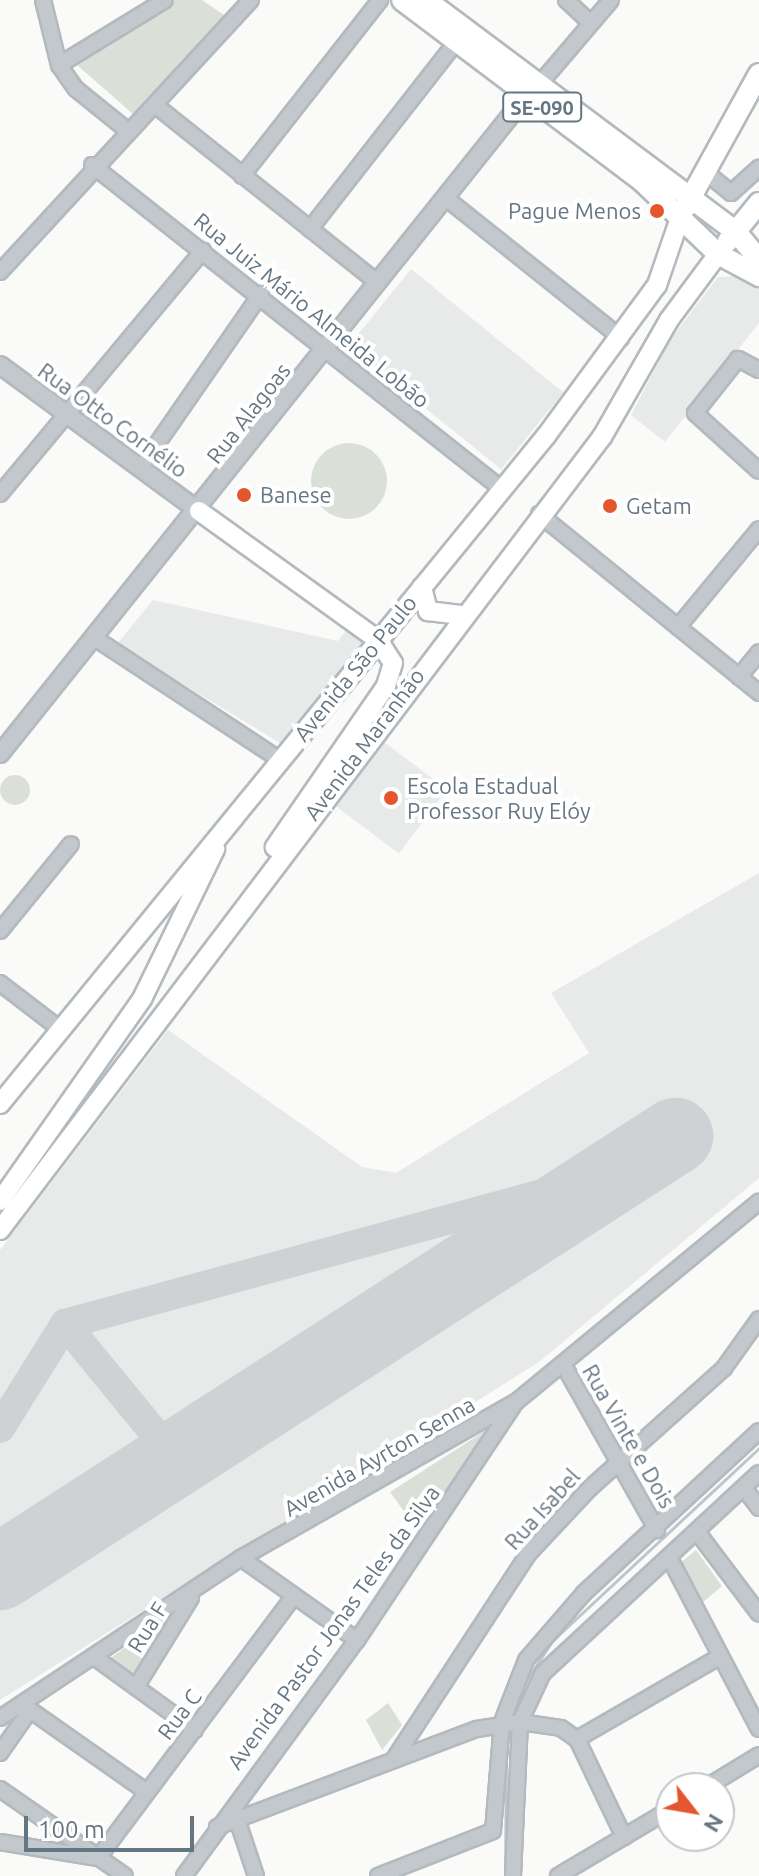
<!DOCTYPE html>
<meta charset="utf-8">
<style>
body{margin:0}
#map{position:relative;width:759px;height:1876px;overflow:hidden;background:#fafaf8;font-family:Ubuntu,sans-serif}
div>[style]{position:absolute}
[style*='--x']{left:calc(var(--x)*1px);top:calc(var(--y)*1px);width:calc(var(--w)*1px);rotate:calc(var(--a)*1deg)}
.built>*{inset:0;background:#e8e9e9;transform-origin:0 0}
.green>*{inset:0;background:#dadfd7}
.round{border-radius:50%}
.stream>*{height:3px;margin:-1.5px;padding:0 1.5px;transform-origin:1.5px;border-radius:1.5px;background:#bbc7cb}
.taxiway>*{height:30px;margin:-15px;padding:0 15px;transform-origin:15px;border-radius:15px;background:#ced2d4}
.runway>*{height:76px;margin:-38px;padding:0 38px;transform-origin:38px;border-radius:38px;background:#ced2d4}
.roads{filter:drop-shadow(2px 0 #b3babf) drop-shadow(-2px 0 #b3babf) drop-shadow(0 2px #b3babf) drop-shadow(0 -2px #b3babf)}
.minor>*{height:14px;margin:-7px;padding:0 7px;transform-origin:7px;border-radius:7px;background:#c3c8cc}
.tertiary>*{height:16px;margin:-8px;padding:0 8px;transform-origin:8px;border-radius:8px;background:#c3c8cc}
.secondary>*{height:18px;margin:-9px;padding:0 9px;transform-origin:9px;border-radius:9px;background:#fff}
.primary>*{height:20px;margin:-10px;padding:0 10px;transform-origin:10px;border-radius:10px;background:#fff}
.dots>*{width:22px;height:22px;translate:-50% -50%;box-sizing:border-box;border:4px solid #fff;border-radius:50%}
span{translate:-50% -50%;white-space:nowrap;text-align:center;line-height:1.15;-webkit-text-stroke:8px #fff;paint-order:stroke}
.shield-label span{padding:2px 6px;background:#fff;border:2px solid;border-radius:6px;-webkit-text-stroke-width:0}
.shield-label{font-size:20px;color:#657683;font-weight:700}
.poi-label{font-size:22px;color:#657683}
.right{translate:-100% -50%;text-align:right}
.left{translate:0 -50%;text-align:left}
.street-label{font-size:22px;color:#657683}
.north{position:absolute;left:655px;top:1772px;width:80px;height:80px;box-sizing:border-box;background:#fff;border:2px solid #c1c8cd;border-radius:50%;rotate:121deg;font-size:22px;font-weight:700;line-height:32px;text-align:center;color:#657683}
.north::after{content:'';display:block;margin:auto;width:28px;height:36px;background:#e4572e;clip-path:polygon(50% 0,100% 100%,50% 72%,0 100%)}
.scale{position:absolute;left:24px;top:1816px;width:170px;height:36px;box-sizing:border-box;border:4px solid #657683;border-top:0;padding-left:10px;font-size:24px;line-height:28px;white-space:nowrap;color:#657683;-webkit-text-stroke:6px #fff;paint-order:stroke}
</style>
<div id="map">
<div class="built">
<i style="left:411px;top:269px;width:196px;height:99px;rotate:39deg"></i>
<i style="clip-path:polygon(745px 276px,759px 282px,759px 323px,665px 442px,631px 415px,670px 340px,718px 277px)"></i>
<i style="clip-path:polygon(153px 600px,338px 641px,349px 627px,369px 638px,283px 745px,117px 644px)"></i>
<i style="left:384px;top:742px;width:79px;height:80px;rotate:37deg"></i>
<i style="clip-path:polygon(759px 873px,759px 1178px,539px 1362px,0 1700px,0 1250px,168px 1030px,362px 1167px,396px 1173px,589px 1053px,551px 993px)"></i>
</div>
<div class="green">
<i style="clip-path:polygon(175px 0,202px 0,227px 17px,133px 114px,77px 65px)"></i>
<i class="round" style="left:311px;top:443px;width:76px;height:76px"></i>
<i class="round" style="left:0;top:775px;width:30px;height:30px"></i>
<i style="clip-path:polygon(488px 1429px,421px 1535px,390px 1492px)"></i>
<i style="clip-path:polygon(696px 1550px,722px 1586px,702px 1603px,678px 1565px)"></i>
<i style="clip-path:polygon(179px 1608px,134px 1679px,108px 1660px)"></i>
<i style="clip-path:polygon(388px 1703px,402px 1725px,382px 1750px,366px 1720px)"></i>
</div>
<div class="stream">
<i style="--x:524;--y:1684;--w:51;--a:-56.9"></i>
<i style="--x:552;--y:1641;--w:283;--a:-43"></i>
<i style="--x:505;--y:1876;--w:120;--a:-89.5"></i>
</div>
<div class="taxiway">
<i style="--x:65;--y:1324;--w:175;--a:50.6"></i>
<i style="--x:0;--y:1428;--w:123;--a:-58"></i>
<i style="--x:65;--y:1324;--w:574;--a:-15.25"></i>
</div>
<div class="runway">
<i style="--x:0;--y:1572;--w:804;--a:-32.86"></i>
</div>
<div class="roads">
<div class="minor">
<i style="--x:43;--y:0;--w:67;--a:76.2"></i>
<i style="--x:59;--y:65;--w:29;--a:55"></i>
<i style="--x:76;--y:89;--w:67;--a:38.9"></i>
<i style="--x:566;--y:0;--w:34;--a:43"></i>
<i style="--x:59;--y:65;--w:124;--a:-31.5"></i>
<i style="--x:537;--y:87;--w:114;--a:-49.6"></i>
<i style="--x:155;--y:105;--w:285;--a:38.6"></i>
<i style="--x:92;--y:165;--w:524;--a:38.34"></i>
<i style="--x:704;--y:171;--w:35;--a:39"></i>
<i style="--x:731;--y:193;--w:38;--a:-42"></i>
<i style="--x:242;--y:176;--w:224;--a:-51.9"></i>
<i style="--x:447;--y:199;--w:223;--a:38.6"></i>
<i style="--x:310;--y:229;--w:237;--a:-52"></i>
<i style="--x:0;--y:272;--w:370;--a:-47.3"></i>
<i style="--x:759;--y:370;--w:24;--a:-152"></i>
<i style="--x:738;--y:359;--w:69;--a:128.5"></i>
<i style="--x:695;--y:413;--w:86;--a:42.2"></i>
<i style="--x:141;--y:467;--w:211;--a:-55.3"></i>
<i style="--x:0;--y:494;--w:317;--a:-50.2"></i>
<i style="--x:539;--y:514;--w:284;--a:39.1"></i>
<i style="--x:678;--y:627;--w:127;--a:-50.4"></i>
<i style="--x:93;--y:637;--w:224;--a:33.3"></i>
<i style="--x:739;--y:677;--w:32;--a:-51"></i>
<i style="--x:0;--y:931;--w:112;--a:-50.8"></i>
<i style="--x:0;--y:983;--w:76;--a:37.5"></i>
<i style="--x:563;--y:1364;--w:191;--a:60.5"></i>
<i style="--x:744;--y:1488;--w:25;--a:53"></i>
<i style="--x:698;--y:1533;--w:101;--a:53"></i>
<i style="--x:669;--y:1557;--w:194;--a:62.4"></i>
<i style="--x:241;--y:1558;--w:142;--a:35.3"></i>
<i style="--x:97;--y:1659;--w:121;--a:35.9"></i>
<i style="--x:136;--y:1687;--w:105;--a:-58.3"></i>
<i style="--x:23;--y:1705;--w:151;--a:35.1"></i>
<i style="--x:0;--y:1718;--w:289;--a:-33.6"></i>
<i style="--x:241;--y:1558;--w:316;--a:-29.6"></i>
<i style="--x:516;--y:1402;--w:315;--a:-39.5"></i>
<i style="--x:577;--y:1739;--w:166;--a:-30"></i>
<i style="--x:0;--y:1753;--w:52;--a:-55.1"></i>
<i style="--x:394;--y:1759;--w:246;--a:-56.8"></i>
<i style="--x:529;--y:1553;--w:89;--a:-46.8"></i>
<i style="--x:590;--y:1488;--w:180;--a:-41.8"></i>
<i style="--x:724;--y:1368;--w:60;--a:-54.5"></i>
<i style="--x:705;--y:1788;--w:63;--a:-31.4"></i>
<i style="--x:0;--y:1789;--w:152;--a:34.8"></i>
<i style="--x:237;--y:1819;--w:60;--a:71.6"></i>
<i style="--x:217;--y:1827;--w:278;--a:-20.7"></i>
<i style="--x:477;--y:1729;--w:44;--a:-9.2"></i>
<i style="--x:520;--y:1722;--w:41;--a:8.3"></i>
<i style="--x:561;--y:1728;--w:19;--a:35"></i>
<i style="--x:577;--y:1739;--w:109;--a:64.4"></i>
<i style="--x:0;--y:1842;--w:99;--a:9.3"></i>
<i style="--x:98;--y:1858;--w:327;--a:-53.2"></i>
<i style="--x:184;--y:1876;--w:293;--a:-53.8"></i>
<i style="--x:357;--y:1640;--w:281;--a:-56.3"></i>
<i style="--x:378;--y:1876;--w:123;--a:-21.4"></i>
<i style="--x:493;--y:1831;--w:109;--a:-85.3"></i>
<i style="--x:502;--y:1722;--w:66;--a:-68.8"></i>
<i style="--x:526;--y:1660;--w:89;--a:-49.1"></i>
<i style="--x:584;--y:1593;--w:238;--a:-42.8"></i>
<i style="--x:513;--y:1876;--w:154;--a:-87.4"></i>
<i style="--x:520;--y:1722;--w:54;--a:-64.9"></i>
<i style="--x:543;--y:1673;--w:294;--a:-42.8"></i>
<i style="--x:558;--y:1876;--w:131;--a:-30.7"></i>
</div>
<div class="tertiary">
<i style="--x:0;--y:365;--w:247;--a:36.3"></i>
<i style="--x:0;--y:754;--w:844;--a:-51.35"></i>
</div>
<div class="secondary">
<i style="--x:199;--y:511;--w:221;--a:35.8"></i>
<i style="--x:378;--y:640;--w:27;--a:57"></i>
<i style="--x:393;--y:663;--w:24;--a:107"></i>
<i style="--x:386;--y:686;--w:196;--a:124.6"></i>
<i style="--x:422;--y:587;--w:25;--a:76"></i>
<i style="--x:428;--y:611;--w:33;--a:7"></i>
<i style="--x:0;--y:1104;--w:863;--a:-50.74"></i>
<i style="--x:546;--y:436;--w:187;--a:-53.7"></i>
<i style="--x:657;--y:285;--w:74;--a:-71.1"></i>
<i style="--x:0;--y:1201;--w:247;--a:-54.9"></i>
<i style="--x:142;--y:999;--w:167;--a:-64"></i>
<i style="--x:0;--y:1230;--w:996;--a:-52.8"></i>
<i style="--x:602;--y:437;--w:135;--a:-60.2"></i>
<i style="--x:669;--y:320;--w:82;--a:-53.4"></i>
</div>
<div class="primary">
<i style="--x:402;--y:0;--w:301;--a:37"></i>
<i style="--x:642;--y:181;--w:105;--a:43.8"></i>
<i style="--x:718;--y:254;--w:47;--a:28.2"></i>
<i style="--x:426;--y:0;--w:387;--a:36.8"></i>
<i style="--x:736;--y:232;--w:35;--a:50"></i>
<i style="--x:685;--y:208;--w:153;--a:-61.1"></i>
<i style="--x:728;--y:241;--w:49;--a:-50.8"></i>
</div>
</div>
<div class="dots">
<i style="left:657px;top:211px;background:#e4572e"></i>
<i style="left:244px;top:495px;background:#e4572e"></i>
<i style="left:610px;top:506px;background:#e4572e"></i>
<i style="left:391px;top:798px;background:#e4572e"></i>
</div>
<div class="shield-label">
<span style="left:542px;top:107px">SE-090</span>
</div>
<div class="poi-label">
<span class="right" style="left:641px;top:211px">Pague Menos</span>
<span class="left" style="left:260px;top:495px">Banese</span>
<span class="left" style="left:626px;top:506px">Getam</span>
<span class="left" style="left:407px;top:798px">Escola Estadual<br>Professor Ruy Elóy</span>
</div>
<div class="street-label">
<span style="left:312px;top:310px;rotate:39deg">Rua Juiz Mário Almeida Lobão</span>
<span style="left:248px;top:413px;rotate:-52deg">Rua Alagoas</span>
<span style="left:113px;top:420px;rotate:36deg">Rua Otto Cornélio</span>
<span style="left:355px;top:668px;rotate:-51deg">Avenida São Paulo</span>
<span style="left:364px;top:744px;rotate:-53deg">Avenida Maranhão</span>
<span style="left:629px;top:1436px;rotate:60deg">Rua Vinte e Dois</span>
<span style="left:379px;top:1456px;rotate:-30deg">Avenida Ayrton Senna</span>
<span style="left:542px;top:1509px;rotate:-48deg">Rua Isabel</span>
<span style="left:147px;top:1627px;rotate:-58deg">Rua F</span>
<span style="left:333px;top:1627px;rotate:-54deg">Avenida Pastor Jonas Teles da Silva</span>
<span style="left:179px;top:1714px;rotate:-53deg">Rua C</span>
</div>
<div class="north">N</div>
<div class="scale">100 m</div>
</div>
